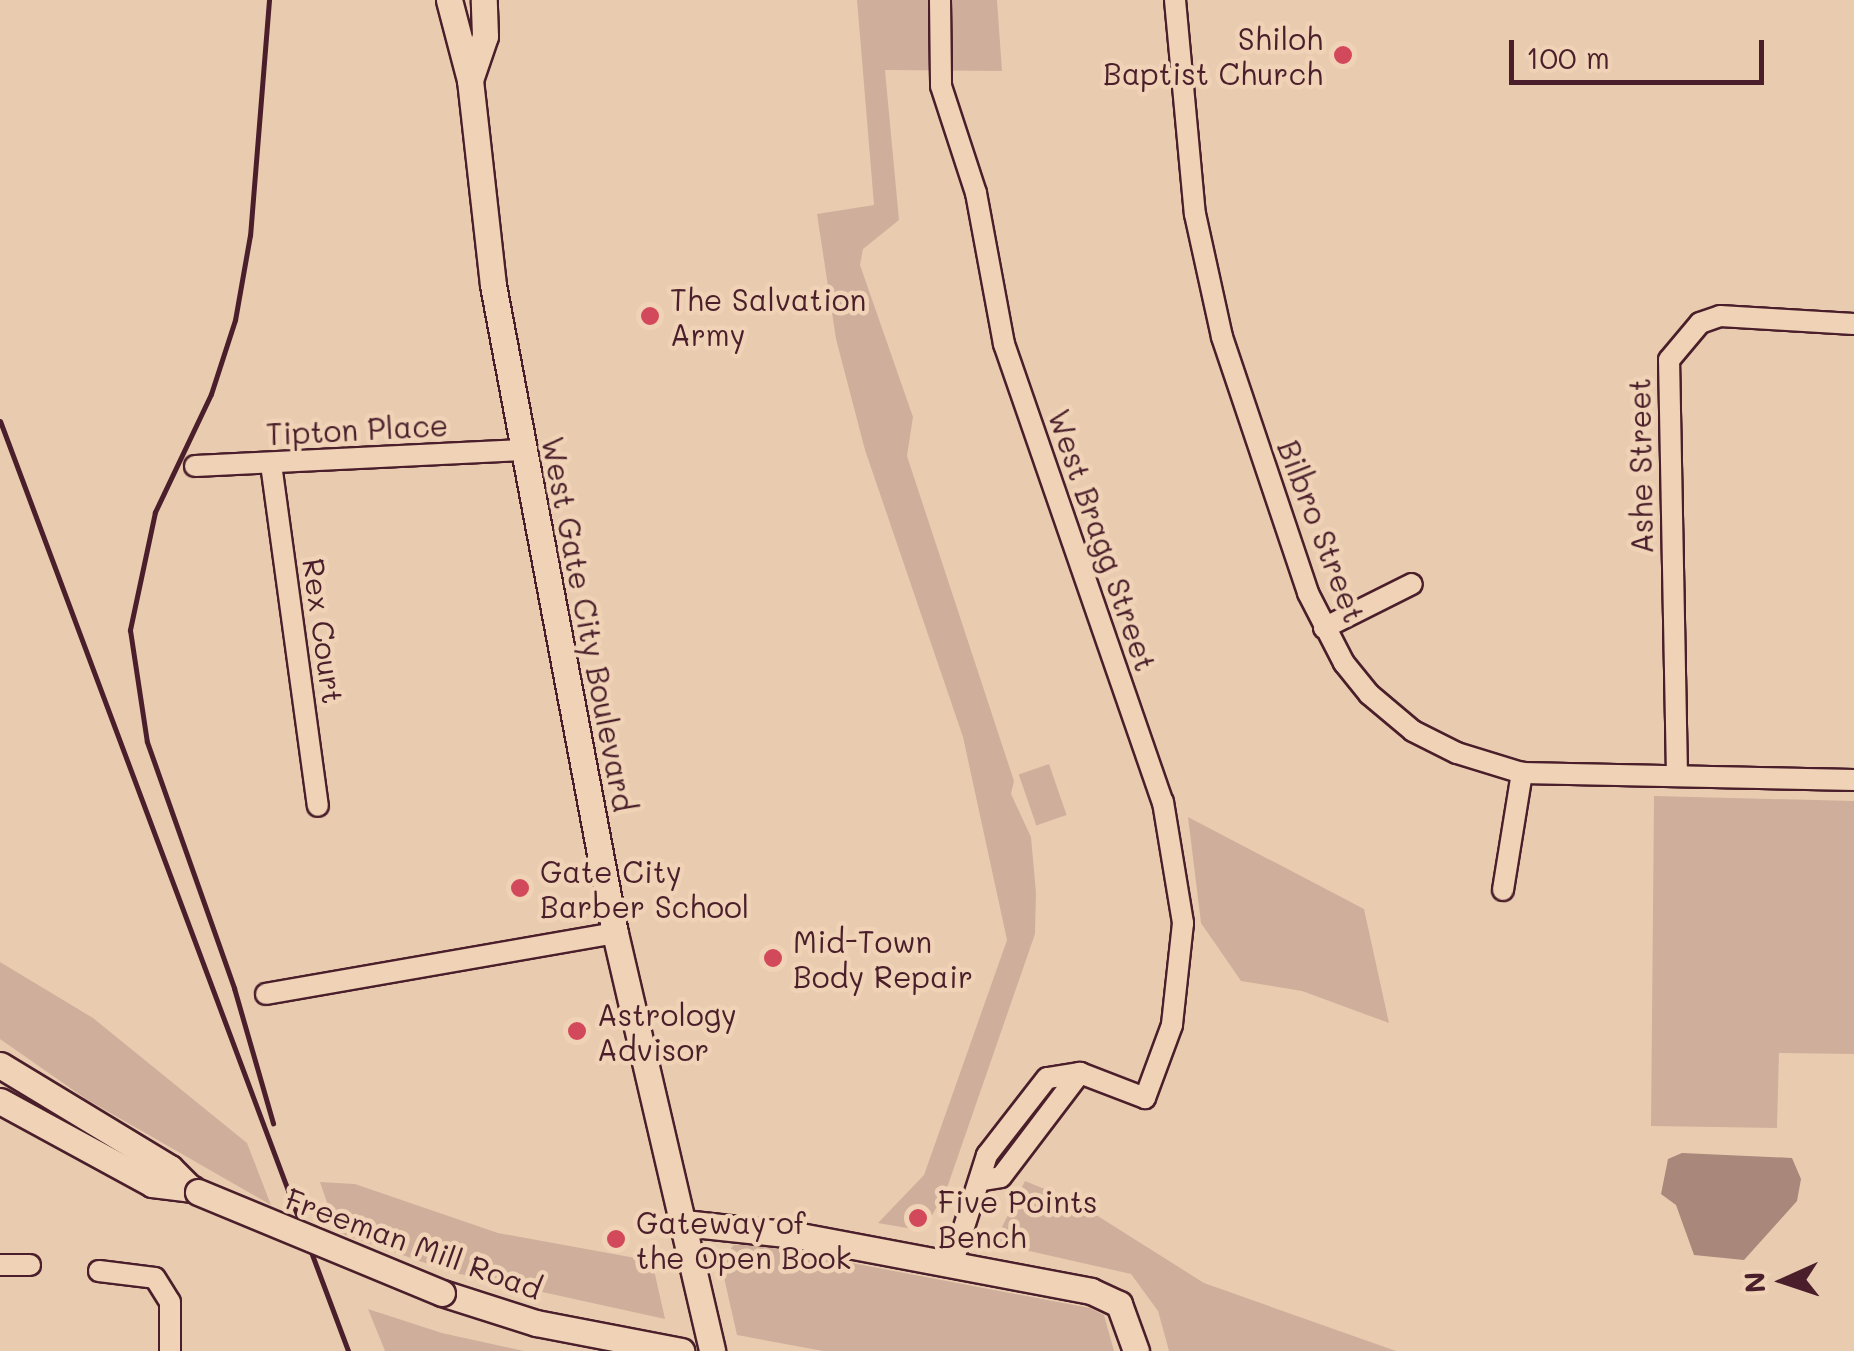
<!DOCTYPE html>
<style>
body{margin:0}
#map{position:relative;width:1854px;height:1351px;overflow:hidden;background:#e9ccb0;font-family:Mali,sans-serif}
div>[style]{position:absolute}
[style*='--x']{left:calc(var(--x)*1px);top:calc(var(--y)*1px);width:calc(var(--w)*1px);rotate:calc(var(--a)*1deg)}
.green>*{inset:0;background:#cfaf9b;transform-origin:0 0}
.water>*{inset:0;background:#aa877b}
.roads{filter:drop-shadow(2px 0 #4a1f2b) drop-shadow(-2px 0 #4a1f2b) drop-shadow(0 2px #4a1f2b) drop-shadow(0 -2px #4a1f2b)}
.minor>*{height:20px;margin:-10px;padding:0 10px;transform-origin:10px;border-radius:10px;background:#f0d3b6}
.major>*{height:25px;margin:-12.5px;padding:0 12.5px;transform-origin:12.5px;border-radius:12.5px;background:#f0d3b6}
.rail>*{height:5px;margin:-2.5px;padding:0 2.5px;transform-origin:2.5px;border-radius:2.5px;background:#4a1f2b}
.bridges{filter:drop-shadow(2px 0 #4a1f2b) drop-shadow(-2px 0 #4a1f2b) drop-shadow(0 2px #4a1f2b) drop-shadow(0 -2px #4a1f2b)}
.major-bridge>*{height:25px;margin:-12.5px;padding:0 12.5px;transform-origin:12.5px;border-radius:12.5px;background:#f0d3b6}
.dots>*{width:28px;height:28px;translate:-50% -50%;box-sizing:border-box;border:5px solid #f0d3b6;border-radius:50%}
span{translate:-50% -50%;white-space:nowrap;text-align:center;line-height:1.15;-webkit-text-stroke:9px #f0d3b6;paint-order:stroke}
.poi-label{font-size:30px;color:#4a1f2b}
.right{translate:-100% -50%;text-align:right}
.left{translate:0 -50%;text-align:left}
.street-label{font-size:30px;color:#4a1f2b}
.north{position:absolute;left:1734px;top:1231px;width:100px;height:100px;-webkit-text-stroke:8px #f0d3b6;paint-order:stroke;rotate:267deg;font-size:28px;font-weight:700;line-height:40px;text-align:center;color:#4a1f2b}
.north::after{content:'';display:block;margin:auto;width:35px;height:45px;background:#4a1f2b;clip-path:polygon(50% 0,100% 100%,50% 72%,0 100%)}
.scale{position:absolute;left:1509px;top:40px;width:255px;height:45px;box-sizing:border-box;border:5px solid #4a1f2b;border-top:0;padding-left:12px;font-size:30px;line-height:35px;white-space:nowrap;color:#4a1f2b;-webkit-text-stroke:8px #f0d3b6;paint-order:stroke}
</style>
<div id="map">
<div class="green">
<i style="clip-path:polygon(857px 0,997px 0,1002px 71px,885px 70px,899px 220px,863px 249px,860px 265px,913px 417px,907px 456px,1014px 781px,1011px 794px,1031px 837px,1036px 893px,1035px 934px,948px 1185px,924px 1231px,878px 1223px,924px 1175px,1007px 940px,963px 737px,865px 450px,836px 339px,817px 214px,874px 205px)"></i>
<i style="left:1049px;top:764px;width:54px;height:32px;rotate:71deg"></i>
<i style="clip-path:polygon(1654px 796px,1854px 801px,1854px 1054px,1779px 1053px,1777px 1128px,1651px 1126px)"></i>
<i style="clip-path:polygon(1188px 817px,1364px 909px,1389px 1023px,1302px 991px,1241px 981px,1201px 923px)"></i>
<i style="clip-path:polygon(0 962px,93px 1018px,247px 1143px,271px 1205px,86px 1099px,0 1039px)"></i>
<i style="clip-path:polygon(1025px 1181px,1074px 1201px,1204px 1283px,1396px 1351px,1169px 1351px,1158px 1311px,1131px 1274px,994px 1243px)"></i>
<i style="clip-path:polygon(320px 1182px,355px 1184px,498px 1233px,652px 1261px,665px 1319px,451px 1272px,337px 1232px)"></i>
<i style="clip-path:polygon(751px 1244px,1090px 1308px,1104px 1315px,1114px 1351px,823px 1351px,737px 1335px,720px 1260px,734px 1245px)"></i>
<i style="clip-path:polygon(368px 1309px,442px 1333px,524px 1351px,385px 1351px)"></i>
</div>
<div class="water">
<i style="clip-path:polygon(1682px 1153px,1792px 1158px,1801px 1179px,1797px 1201px,1744px 1260px,1694px 1255px,1676px 1205px,1661px 1194px,1668px 1159px)"></i>
</div>
<div class="roads">
<div class="minor">
<i style="--x:940;--y:0;--w:86;--a:89.3"></i>
<i style="--x:941;--y:86;--w:113;--a:71.9"></i>
<i style="--x:976;--y:193;--w:154;--a:79.5"></i>
<i style="--x:1004;--y:344;--w:485;--a:70.9"></i>
<i style="--x:1163;--y:802;--w:123;--a:80.6"></i>
<i style="--x:1183;--y:923;--w:103;--a:96.2"></i>
<i style="--x:1172;--y:1025;--w:78;--a:110.3"></i>
<i style="--x:1145;--y:1098;--w:70;--a:-159"></i>
<i style="--x:1080;--y:1073;--w:33;--a:171"></i>
<i style="--x:1047;--y:1078;--w:98;--a:127.9"></i>
<i style="--x:987;--y:1155;--w:115;--a:107.7"></i>
<i style="--x:1175;--y:0;--w:215;--a:84.7"></i>
<i style="--x:1195;--y:214;--w:126;--a:77.6"></i>
<i style="--x:1222;--y:337;--w:270;--a:71.4"></i>
<i style="--x:1308;--y:593;--w:79;--a:62.8"></i>
<i style="--x:1344;--y:663;--w:40;--a:51"></i>
<i style="--x:1369;--y:694;--w:57;--a:40.1"></i>
<i style="--x:1413;--y:731;--w:49;--a:26.6"></i>
<i style="--x:1457;--y:753;--w:68;--a:17.1"></i>
<i style="--x:1522;--y:773;--w:332;--a:1.2"></i>
<i style="--x:271;--y:464;--w:345;--a:82.2"></i>
<i style="--x:195;--y:466;--w:328;--a:-2.8"></i>
<i style="--x:1324;--y:628;--w:98;--a:-26.6"></i>
<i style="--x:1677;--y:775;--w:415;--a:-91.1"></i>
<i style="--x:1669;--y:360;--w:48;--a:-50"></i>
<i style="--x:1700;--y:323;--w:21;--a:-19"></i>
<i style="--x:1720;--y:316;--w:134;--a:3.4"></i>
<i style="--x:1503;--y:890;--w:119;--a:-80.8"></i>
<i style="--x:266;--y:994;--w:354;--a:-9.9"></i>
<i style="--x:984;--y:1180;--w:17;--a:-10"></i>
<i style="--x:1001;--y:1177;--w:131;--a:-52.8"></i>
<i style="--x:0;--y:1265;--w:30;--a:0"></i>
<i style="--x:99;--y:1271;--w:56;--a:7.1"></i>
<i style="--x:155;--y:1278;--w:28;--a:58"></i>
<i style="--x:170;--y:1302;--w:49;--a:90"></i>
</div>
<div class="major">
<i style="--x:449;--y:0;--w:83;--a:75.3"></i>
<i style="--x:470;--y:80;--w:206;--a:83.6"></i>
<i style="--x:493;--y:285;--w:659;--a:79.34"></i>
<i style="--x:615;--y:933;--w:429;--a:76.9"></i>
<i style="--x:470;--y:80;--w:46;--a:-71.2"></i>
<i style="--x:485;--y:36;--w:36;--a:-92"></i>
<i style="--x:0;--y:1065;--w:199;--a:31.2"></i>
<i style="--x:170;--y:1168;--w:28;--a:45"></i>
<i style="--x:0;--y:1101;--w:173;--a:28.6"></i>
<i style="--x:152;--y:1184;--w:41;--a:7"></i>
<i style="--x:684;--y:1223;--w:112;--a:6.2"></i>
<i style="--x:795;--y:1235;--w:301;--a:10.7"></i>
<i style="--x:1091;--y:1291;--w:31;--a:25"></i>
<i style="--x:1119;--y:1304;--w:50;--a:70.1"></i>
<i style="--x:442;--y:1293;--w:99;--a:17.7"></i>
<i style="--x:536;--y:1323;--w:148;--a:10.9"></i>
</div>
</div>
<div class="rail">
<i style="--x:269;--y:0;--w:236;--a:94.6"></i>
<i style="--x:250;--y:235;--w:86;--a:100"></i>
<i style="--x:235;--y:320;--w:78;--a:108"></i>
<i style="--x:211;--y:394;--w:131;--a:115.4"></i>
<i style="--x:155;--y:512;--w:121;--a:102"></i>
<i style="--x:130;--y:630;--w:113;--a:81.4"></i>
<i style="--x:147;--y:742;--w:261;--a:70.5"></i>
<i style="--x:234;--y:988;--w:141;--a:73.9"></i>
<i style="--x:0;--y:421;--w:993;--a:69.48"></i>
</div>
<div class="bridges">
<div class="major-bridge">
<i style="--x:198;--y:1192;--w:264;--a:22.5"></i>
</div>
</div>
<div class="dots">
<i style="left:1343px;top:55px;background:#d1495b"></i>
<i style="left:650px;top:316px;background:#d1495b"></i>
<i style="left:520px;top:888px;background:#d1495b"></i>
<i style="left:773px;top:958px;background:#d1495b"></i>
<i style="left:577px;top:1031px;background:#d1495b"></i>
<i style="left:918px;top:1218px;background:#d1495b"></i>
<i style="left:616px;top:1239px;background:#d1495b"></i>
</div>
<div class="poi-label">
<span class="right" style="left:1323px;top:55px">Shiloh<br>Baptist Church</span>
<span class="left" style="left:670px;top:316px">The Salvation<br>Army</span>
<span class="left" style="left:540px;top:888px">Gate City<br>Barber School</span>
<span class="left" style="left:793px;top:958px">Mid-Town<br>Body Repair</span>
<span class="left" style="left:597px;top:1031px">Astrology<br>Advisor</span>
<span class="left" style="left:938px;top:1218px">Five Points<br>Bench</span>
<span class="left" style="left:636px;top:1239px">Gateway of<br>the Open Book</span>
</div>
<div class="street-label">
<span style="left:357px;top:429px;rotate:-3deg">Tipton Place</span>
<span style="left:1640px;top:466px;rotate:-91deg">Ashe Street</span>
<span style="left:1322px;top:531px;rotate:69deg">Bilbro Street</span>
<span style="left:1103px;top:540px;rotate:71deg">West Bragg Street</span>
<span style="left:589px;top:624px;rotate:79deg">West Gate City Boulevard</span>
<span style="left:324px;top:631px;rotate:82deg">Rex Court</span>
<span style="left:414px;top:1243px;rotate:20deg">Freeman Mill Road</span>
</div>
<div class="north">N</div>
<div class="scale">100 m</div>
</div>
